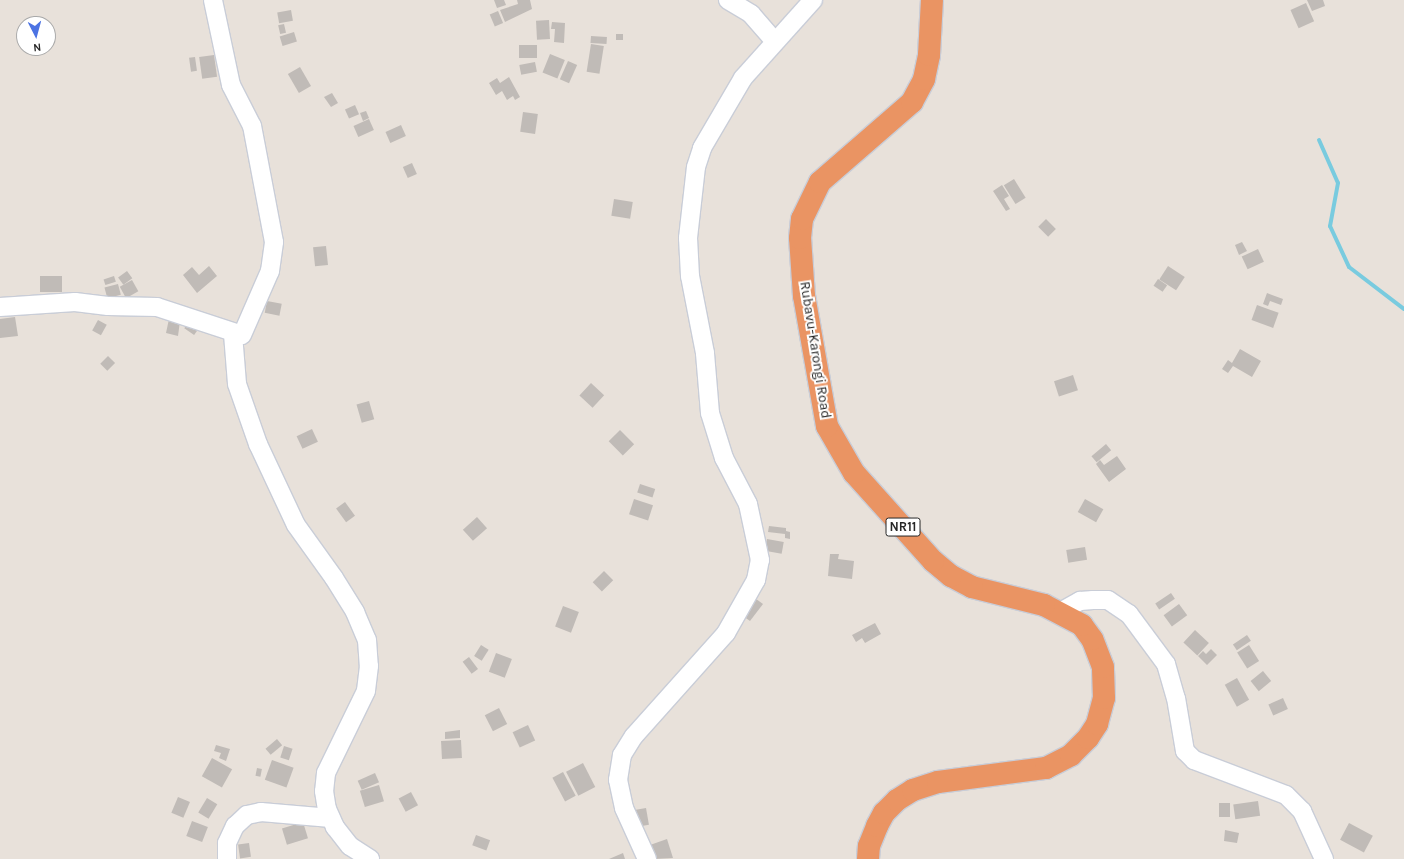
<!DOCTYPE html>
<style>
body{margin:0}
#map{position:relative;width:1404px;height:859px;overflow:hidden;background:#e8e1da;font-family:Karla,sans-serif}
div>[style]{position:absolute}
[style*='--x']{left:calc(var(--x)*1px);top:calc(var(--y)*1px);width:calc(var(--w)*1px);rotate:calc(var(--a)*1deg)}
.stream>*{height:4px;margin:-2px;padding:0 2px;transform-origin:2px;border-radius:2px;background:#79cbdf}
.building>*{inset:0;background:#c0bbb7;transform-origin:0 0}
.roads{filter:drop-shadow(1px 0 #c9cdd7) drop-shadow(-1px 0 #c9cdd7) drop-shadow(0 1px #c9cdd7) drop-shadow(0 -1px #c9cdd7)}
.minor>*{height:18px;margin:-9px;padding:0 9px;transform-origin:9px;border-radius:9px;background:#fff}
.highway>*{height:22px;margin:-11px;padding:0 11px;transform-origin:11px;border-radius:11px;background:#ea9463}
span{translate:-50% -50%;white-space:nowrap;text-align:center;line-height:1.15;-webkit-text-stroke:4px #fff;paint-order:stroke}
.shield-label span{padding:1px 3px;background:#fff;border:1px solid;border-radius:3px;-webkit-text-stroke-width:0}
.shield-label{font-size:13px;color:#272727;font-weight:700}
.street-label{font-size:14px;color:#272727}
.north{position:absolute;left:16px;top:16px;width:40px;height:40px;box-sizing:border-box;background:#fff;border:1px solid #a9a9a9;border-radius:50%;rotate:174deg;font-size:11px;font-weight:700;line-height:16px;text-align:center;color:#272727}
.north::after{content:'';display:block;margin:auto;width:14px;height:18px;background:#4c73e3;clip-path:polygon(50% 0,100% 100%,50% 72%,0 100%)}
</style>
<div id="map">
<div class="stream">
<i style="--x:1319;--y:140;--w:47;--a:66.2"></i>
<i style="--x:1338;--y:183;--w:44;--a:100.5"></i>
<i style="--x:1330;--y:226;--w:45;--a:65.1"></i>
<i style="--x:1349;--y:267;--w:69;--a:37.4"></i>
</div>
<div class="building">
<i style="clip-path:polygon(494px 0,504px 0,506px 5px,497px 8px)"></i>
<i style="clip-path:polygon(517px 0,530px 0,532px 9px,505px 22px,500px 10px,518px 4px)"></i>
<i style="clip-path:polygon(1307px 0,1323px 0,1325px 6px,1312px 11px)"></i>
<i style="left:1306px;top:3px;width:20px;height:17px;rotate:66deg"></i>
<i style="left:291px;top:10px;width:11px;height:14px;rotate:80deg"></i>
<i style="left:498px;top:11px;width:13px;height:9px;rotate:67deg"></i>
<i style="left:549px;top:20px;width:19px;height:13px;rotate:87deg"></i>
<i style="clip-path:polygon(552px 22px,565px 23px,564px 43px,554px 42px,555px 29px,551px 29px)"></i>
<i style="left:284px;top:24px;width:9px;height:6px;rotate:77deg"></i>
<i style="left:294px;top:32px;width:10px;height:15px;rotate:73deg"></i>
<i style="left:616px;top:34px;width:7px;height:6px"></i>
<i style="left:591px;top:36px;width:16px;height:7px;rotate:4deg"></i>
<i style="left:591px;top:44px;width:13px;height:28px;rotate:9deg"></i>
<i style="left:537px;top:45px;width:13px;height:18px;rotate:90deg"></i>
<i style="left:550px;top:54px;width:16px;height:20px;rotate:22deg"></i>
<i style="left:214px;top:55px;width:22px;height:15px;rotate:82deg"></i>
<i style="left:195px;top:57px;width:14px;height:6px;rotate:82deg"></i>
<i style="left:568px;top:61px;width:10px;height:20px;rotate:24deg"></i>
<i style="left:535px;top:62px;width:10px;height:16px;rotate:79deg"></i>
<i style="left:300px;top:67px;width:22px;height:14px;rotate:60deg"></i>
<i style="clip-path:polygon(509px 77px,520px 97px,515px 100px,513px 96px,507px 100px,502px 91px,496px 95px,489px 83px,497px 78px,500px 83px)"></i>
<i style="clip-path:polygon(332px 93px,338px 103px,331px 107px,324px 97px)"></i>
<i style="left:355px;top:105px;width:10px;height:11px;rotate:66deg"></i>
<i style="clip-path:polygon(366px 111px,369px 118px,363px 121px,360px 113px)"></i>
<i style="left:523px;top:112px;width:15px;height:20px;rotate:8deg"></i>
<i style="left:369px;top:119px;width:12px;height:17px;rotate:66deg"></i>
<i style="left:401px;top:125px;width:12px;height:17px;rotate:66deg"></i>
<i style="left:412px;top:163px;width:12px;height:10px;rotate:66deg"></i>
<i style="left:1014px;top:179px;width:22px;height:12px;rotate:58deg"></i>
<i style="clip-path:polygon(1002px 185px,1009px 196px,1004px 199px,1010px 209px,1006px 211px,993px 191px)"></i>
<i style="left:614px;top:199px;width:19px;height:17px;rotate:9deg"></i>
<i style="left:1046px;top:219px;width:14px;height:11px;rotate:45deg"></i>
<i style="clip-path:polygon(1242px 242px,1247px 251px,1239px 255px,1235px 245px)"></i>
<i style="left:326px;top:246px;width:19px;height:13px;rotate:84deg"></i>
<i style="left:1258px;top:249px;width:14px;height:18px;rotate:65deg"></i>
<i style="clip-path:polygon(209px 266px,217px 276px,197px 293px,183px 275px,192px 267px,199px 275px)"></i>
<i style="left:1168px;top:266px;width:20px;height:16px;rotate:33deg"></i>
<i style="left:127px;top:271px;width:9px;height:11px;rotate:54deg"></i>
<i style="left:62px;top:276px;width:16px;height:22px;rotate:90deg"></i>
<i style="left:114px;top:276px;width:6px;height:11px;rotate:72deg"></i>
<i style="left:1158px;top:279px;width:11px;height:8px;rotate:34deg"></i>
<i style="left:132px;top:280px;width:13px;height:14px;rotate:61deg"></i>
<i style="left:118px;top:284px;width:11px;height:14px;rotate:75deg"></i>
<i style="clip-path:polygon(1267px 293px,1283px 299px,1281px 305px,1270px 301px,1268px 306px,1263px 304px)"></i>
<i style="left:267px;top:301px;width:15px;height:12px;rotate:11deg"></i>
<i style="left:1257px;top:305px;width:23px;height:16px;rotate:20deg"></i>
<i style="clip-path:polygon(15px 317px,18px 336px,0 338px,0 319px)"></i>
<i style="clip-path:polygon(169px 319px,180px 321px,178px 336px,166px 333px)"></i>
<i style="left:98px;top:320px;width:10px;height:12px;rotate:29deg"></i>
<i style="left:190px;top:320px;width:12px;height:10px;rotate:35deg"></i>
<i style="clip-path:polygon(1240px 349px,1261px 361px,1252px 377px,1233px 366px,1228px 373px,1222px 369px,1228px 360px,1232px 363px)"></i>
<i style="left:108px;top:356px;width:10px;height:11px;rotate:45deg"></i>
<i style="left:1073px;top:375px;width:16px;height:20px;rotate:72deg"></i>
<i style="left:591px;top:383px;width:18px;height:17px;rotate:43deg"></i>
<i style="left:369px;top:401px;width:19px;height:13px;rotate:74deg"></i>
<i style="left:312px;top:429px;width:14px;height:17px;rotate:65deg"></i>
<i style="left:620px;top:430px;width:20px;height:16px;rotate:45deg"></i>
<i style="left:1106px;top:444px;width:8px;height:19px;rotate:50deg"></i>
<i style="clip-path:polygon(1117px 456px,1126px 469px,1109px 482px,1096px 464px,1100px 460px,1104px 465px)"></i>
<i style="left:640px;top:484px;width:16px;height:9px;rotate:18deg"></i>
<i style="left:634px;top:499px;width:20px;height:16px;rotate:18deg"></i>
<i style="left:1085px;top:499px;width:21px;height:15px;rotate:29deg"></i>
<i style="left:345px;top:502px;width:17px;height:11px;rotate:54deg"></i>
<i style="left:477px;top:517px;width:15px;height:19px;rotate:48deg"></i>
<i style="clip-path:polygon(769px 526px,786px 528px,786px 531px,790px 532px,790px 539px,785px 538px,785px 534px,768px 532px)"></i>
<i style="left:767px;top:539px;width:17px;height:12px;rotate:10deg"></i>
<i style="left:1085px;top:547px;width:13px;height:19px;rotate:81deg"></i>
<i style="clip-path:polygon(830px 554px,839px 554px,838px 559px,854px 561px,852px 579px,828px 576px)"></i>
<i style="left:604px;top:571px;width:13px;height:16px;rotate:45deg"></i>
<i style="left:1171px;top:593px;width:7px;height:19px;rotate:56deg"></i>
<i style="clip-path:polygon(752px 596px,763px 604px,750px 621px,743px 616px)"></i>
<i style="left:1179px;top:604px;width:14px;height:19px;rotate:54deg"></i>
<i style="left:563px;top:606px;width:17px;height:22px;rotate:21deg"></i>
<i style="clip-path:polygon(875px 623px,881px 634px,865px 643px,862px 638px,856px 642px,852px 635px)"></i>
<i style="left:1195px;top:630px;width:19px;height:17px;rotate:43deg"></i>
<i style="left:1247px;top:635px;width:7px;height:17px;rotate:56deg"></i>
<i style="left:481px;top:645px;width:9px;height:13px;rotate:32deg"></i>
<i style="left:1249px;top:645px;width:19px;height:14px;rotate:58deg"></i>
<i style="clip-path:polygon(1211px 649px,1217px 655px,1207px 665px,1198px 656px,1203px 651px,1206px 654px)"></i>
<i style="left:496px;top:653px;width:17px;height:20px;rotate:21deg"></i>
<i style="left:469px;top:657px;width:15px;height:8px;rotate:53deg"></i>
<i style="left:1263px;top:671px;width:13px;height:16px;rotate:51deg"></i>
<i style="left:1237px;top:678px;width:25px;height:14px;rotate:61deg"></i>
<i style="left:1283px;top:698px;width:12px;height:16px;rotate:66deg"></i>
<i style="left:499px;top:708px;width:18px;height:16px;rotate:63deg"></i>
<i style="left:528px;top:725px;width:17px;height:17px;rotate:65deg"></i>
<i style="clip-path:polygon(460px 730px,460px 738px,445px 739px,445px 732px)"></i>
<i style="left:277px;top:739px;width:8px;height:15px;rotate:50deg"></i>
<i style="left:461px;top:740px;width:18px;height:20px;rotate:87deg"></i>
<i style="clip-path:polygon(216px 745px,230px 749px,226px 761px,219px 758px,221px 753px,214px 751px)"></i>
<i style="left:284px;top:746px;width:9px;height:12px;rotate:18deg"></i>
<i style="left:212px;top:758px;width:23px;height:21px;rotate:29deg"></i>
<i style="left:272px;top:760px;width:23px;height:21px;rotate:20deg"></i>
<i style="left:583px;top:763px;width:27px;height:19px;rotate:63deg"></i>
<i style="left:257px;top:768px;width:5px;height:8px;rotate:11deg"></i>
<i style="left:563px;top:772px;width:27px;height:12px;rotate:62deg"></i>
<i style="left:375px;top:773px;width:10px;height:19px;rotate:66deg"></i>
<i style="left:379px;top:785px;width:17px;height:20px;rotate:73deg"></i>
<i style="left:411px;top:792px;width:15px;height:14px;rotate:62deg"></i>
<i style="left:178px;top:797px;width:13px;height:17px;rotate:23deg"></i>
<i style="left:207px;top:798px;width:12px;height:17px;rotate:31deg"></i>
<i style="left:1258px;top:801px;width:15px;height:25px;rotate:82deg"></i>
<i style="left:1230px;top:803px;width:14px;height:11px;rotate:90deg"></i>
<i style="left:646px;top:808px;width:17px;height:13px;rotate:80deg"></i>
<i style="left:192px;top:821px;width:17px;height:16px;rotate:21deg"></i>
<i style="left:303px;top:822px;width:17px;height:22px;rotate:73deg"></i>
<i style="left:1349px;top:823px;width:27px;height:19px;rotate:28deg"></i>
<i style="clip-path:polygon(1225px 830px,1239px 833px,1237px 843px,1224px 841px)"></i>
<i style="left:476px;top:835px;width:15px;height:11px;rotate:20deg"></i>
<i style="clip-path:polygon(667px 839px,673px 858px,654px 859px,650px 845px)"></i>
<i style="left:249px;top:843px;width:14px;height:11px;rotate:82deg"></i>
<i style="clip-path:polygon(623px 853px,625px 859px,609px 859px)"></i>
</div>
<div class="roads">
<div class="minor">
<i style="--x:728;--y:0;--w:27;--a:31"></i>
<i style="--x:751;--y:14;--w:35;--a:49"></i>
<i style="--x:0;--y:307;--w:75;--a:-3.8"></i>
<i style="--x:75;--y:302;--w:33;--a:7"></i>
<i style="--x:108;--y:306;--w:49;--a:1.2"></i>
<i style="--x:157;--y:307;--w:89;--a:18.2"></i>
<i style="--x:242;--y:335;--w:70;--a:-66.4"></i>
<i style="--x:270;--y:271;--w:29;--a:-82"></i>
<i style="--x:274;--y:242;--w:118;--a:-100.7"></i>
<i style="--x:252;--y:126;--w:46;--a:-117.1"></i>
<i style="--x:231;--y:85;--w:87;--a:-102"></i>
<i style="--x:233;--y:334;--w:50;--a:85.4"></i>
<i style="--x:237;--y:384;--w:64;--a:70.7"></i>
<i style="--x:258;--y:444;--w:89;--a:64.9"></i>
<i style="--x:296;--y:525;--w:65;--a:54.4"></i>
<i style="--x:334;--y:578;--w:40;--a:58"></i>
<i style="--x:355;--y:612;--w:30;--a:67"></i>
<i style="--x:367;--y:640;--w:26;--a:86"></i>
<i style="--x:369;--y:666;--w:25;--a:97"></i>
<i style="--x:366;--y:691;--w:91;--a:116"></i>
<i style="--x:326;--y:773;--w:18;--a:96"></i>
<i style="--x:324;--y:791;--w:18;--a:81"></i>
<i style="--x:327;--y:809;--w:20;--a:66"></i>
<i style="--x:335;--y:827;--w:24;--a:52"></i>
<i style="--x:350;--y:846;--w:24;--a:33"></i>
<i style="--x:1060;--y:612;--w:23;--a:-29"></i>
<i style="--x:1080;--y:601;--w:13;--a:-4"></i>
<i style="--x:1093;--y:600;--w:15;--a:0"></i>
<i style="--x:1108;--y:600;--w:25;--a:34"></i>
<i style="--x:1129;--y:614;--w:62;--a:53.5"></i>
<i style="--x:1166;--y:664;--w:35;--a:74"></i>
<i style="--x:1176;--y:698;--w:54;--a:80.4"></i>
<i style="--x:1185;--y:751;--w:13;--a:45"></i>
<i style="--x:1194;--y:760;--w:98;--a:20.8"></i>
<i style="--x:1286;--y:795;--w:23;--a:45"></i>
<i style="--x:1302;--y:811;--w:53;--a:65.4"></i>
<i style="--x:227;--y:859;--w:16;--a:-90"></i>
<i style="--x:227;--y:843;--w:19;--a:-65"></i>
<i style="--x:235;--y:826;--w:16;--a:-43"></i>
<i style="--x:247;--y:815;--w:14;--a:-12"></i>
<i style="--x:261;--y:812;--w:70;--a:4.9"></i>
<i style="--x:647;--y:859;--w:56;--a:-114.3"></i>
<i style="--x:624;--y:808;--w:29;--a:-102"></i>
<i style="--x:618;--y:780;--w:25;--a:-81"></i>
<i style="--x:622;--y:755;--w:22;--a:-58"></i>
<i style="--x:634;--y:736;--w:138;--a:-48.2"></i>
<i style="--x:726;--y:633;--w:61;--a:-60.5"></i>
<i style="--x:756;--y:580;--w:20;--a:-79"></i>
<i style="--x:760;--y:560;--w:57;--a:-102.1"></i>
<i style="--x:748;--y:504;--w:52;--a:-117.6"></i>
<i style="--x:724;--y:458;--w:47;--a:-107.3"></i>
<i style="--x:710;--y:413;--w:60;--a:-94.8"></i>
<i style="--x:705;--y:353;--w:78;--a:-101"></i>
<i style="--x:690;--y:276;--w:38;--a:-93"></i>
<i style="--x:688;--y:238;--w:71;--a:-83.6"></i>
<i style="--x:696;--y:167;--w:20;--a:-72"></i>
<i style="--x:702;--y:148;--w:81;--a:-59.6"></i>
<i style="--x:743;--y:78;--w:105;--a:-48.1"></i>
</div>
<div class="highway">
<i style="--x:868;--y:859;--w:13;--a:-86"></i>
<i style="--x:869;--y:846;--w:22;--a:-68"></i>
<i style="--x:877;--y:826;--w:15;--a:-62"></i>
<i style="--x:884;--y:813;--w:18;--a:-45"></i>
<i style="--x:897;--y:800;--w:19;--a:-32"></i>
<i style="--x:913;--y:790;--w:26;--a:-18"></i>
<i style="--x:938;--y:782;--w:109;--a:-7.4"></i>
<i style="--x:1046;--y:768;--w:28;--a:-27"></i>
<i style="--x:1071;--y:755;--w:24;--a:-45"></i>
<i style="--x:1088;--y:738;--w:17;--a:-57"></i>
<i style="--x:1097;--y:724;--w:27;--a:-75"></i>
<i style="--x:1104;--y:698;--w:31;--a:-92"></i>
<i style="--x:1103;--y:667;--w:30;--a:-111"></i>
<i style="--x:1092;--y:639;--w:17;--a:-126"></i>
<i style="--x:1082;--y:625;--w:43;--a:-152.2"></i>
<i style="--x:1044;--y:605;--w:74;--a:-166"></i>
<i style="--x:972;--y:587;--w:24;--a:-152"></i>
<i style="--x:951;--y:576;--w:23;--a:-140"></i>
<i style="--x:933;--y:561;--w:118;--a:-131.9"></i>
<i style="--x:854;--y:473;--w:54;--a:-119.9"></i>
<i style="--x:827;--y:426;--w:132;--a:-100"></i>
<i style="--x:804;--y:296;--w:58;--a:-93.9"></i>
<i style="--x:800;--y:238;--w:19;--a:-84"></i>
<i style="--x:802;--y:219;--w:41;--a:-64.1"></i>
<i style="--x:820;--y:182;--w:122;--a:-41"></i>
<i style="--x:912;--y:102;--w:26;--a:-62"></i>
<i style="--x:924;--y:79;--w:25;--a:-78"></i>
<i style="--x:929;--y:55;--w:55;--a:-86.9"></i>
</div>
</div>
<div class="shield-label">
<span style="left:903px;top:527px">NR11</span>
</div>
<div class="street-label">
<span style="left:815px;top:350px;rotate:81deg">Rubavu-Karongi Road</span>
</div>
<div class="north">N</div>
</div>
